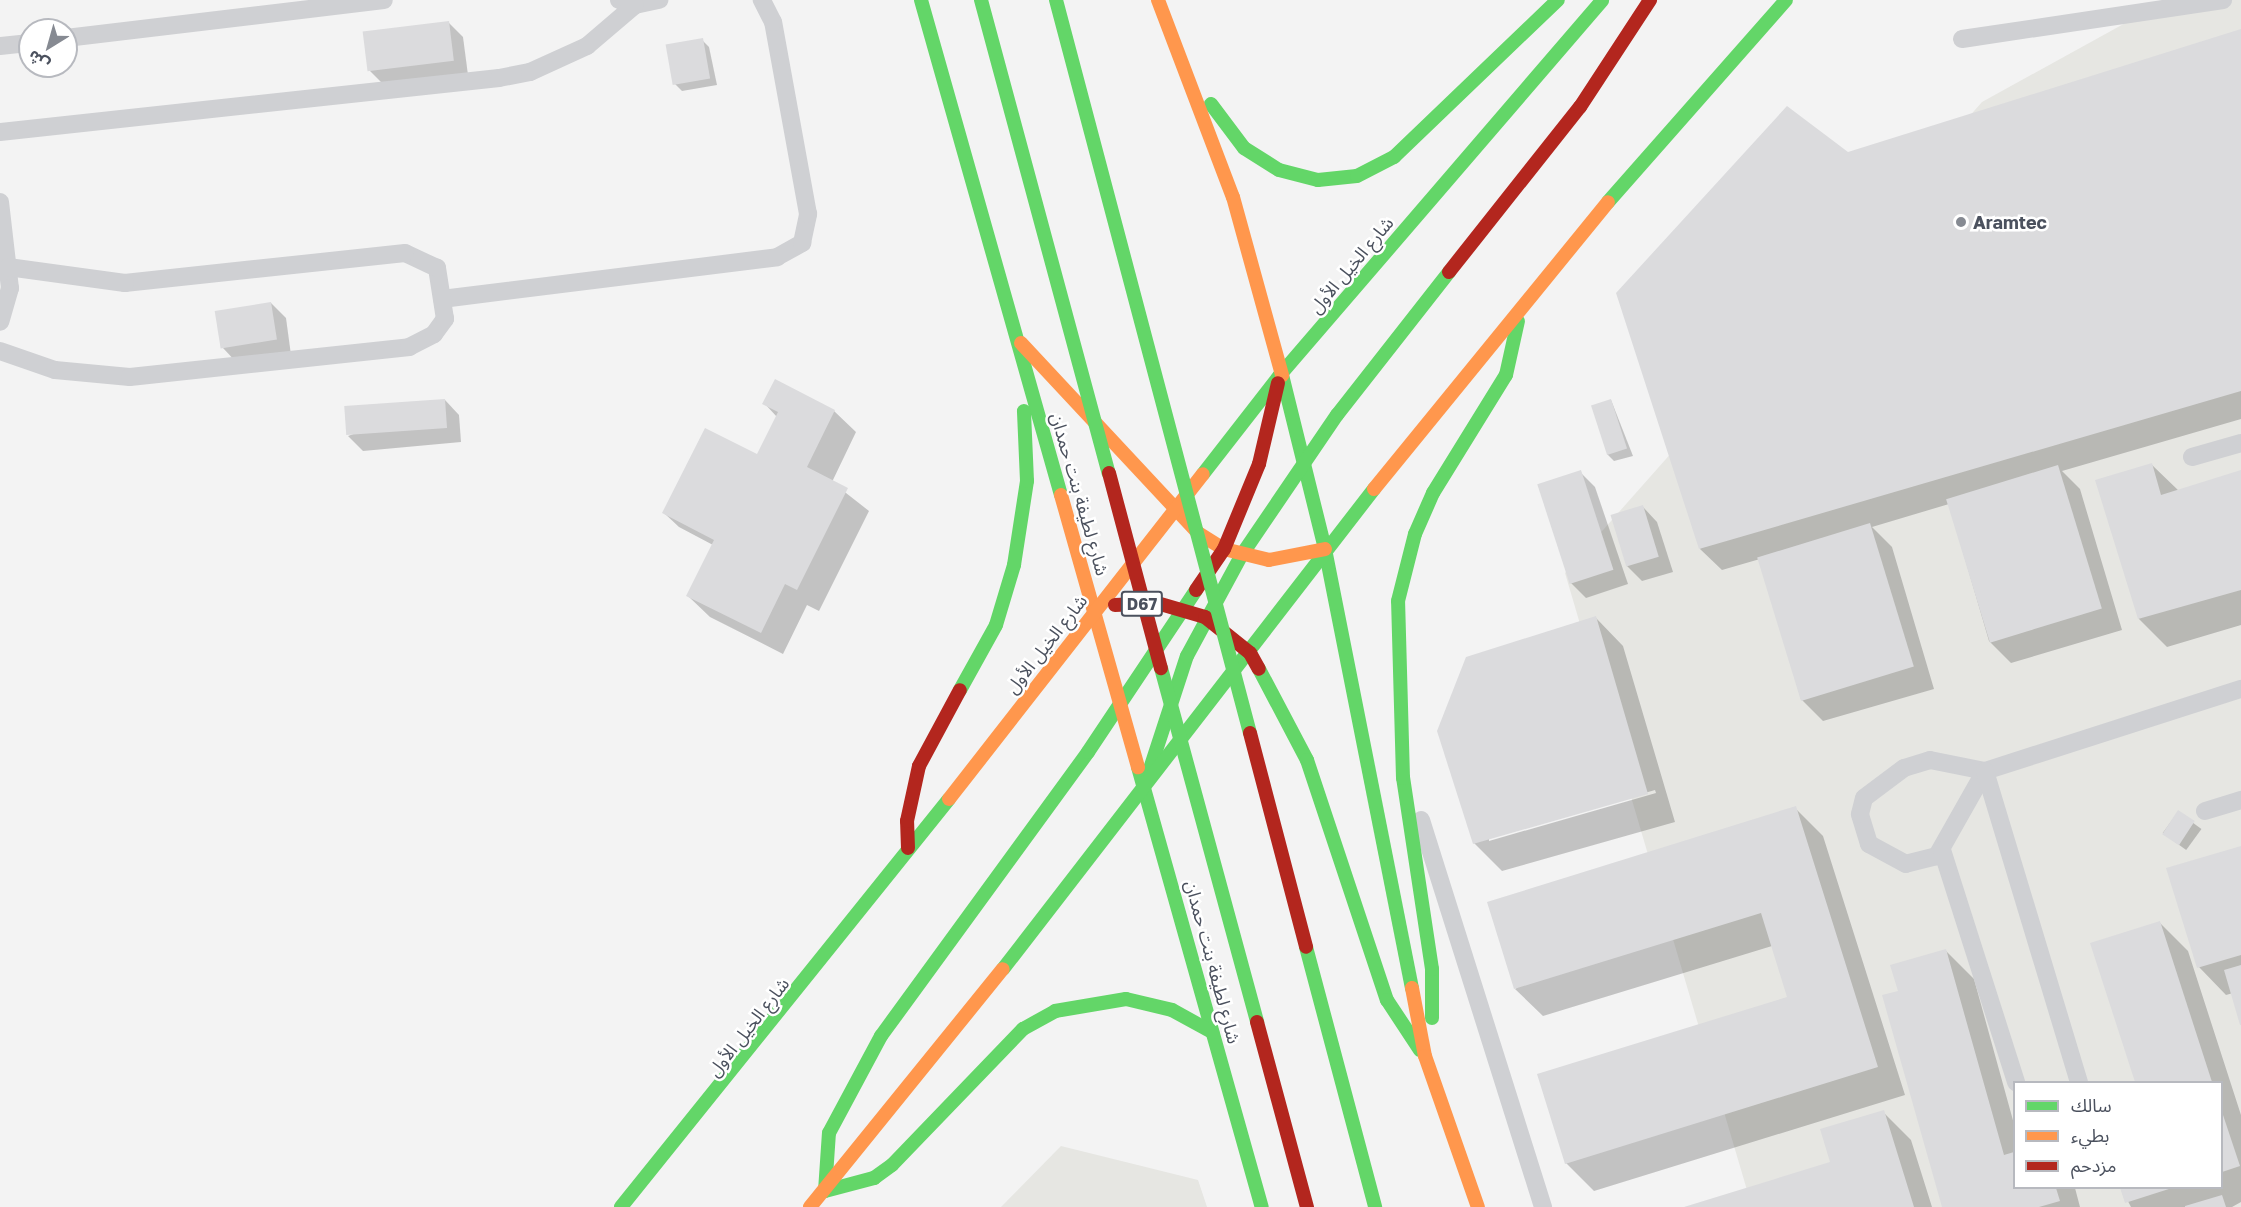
<!DOCTYPE html>
<meta charset="utf-8">
<style>
body{margin:0}
#map{position:relative;width:2241px;height:1207px;overflow:hidden;background:#f3f3f3;font-family:"Golos Text","Noto Sans Arabic",sans-serif}
div>[style]{position:absolute}
[style*='--x']{left:calc(var(--x)*1px);top:calc(var(--y)*1px);width:calc(var(--w)*1px);rotate:calc(var(--a)*1deg)}
.commercial>*{inset:0;background:#e6e6e2}
.shadow>*{inset:0;background:#0003;transform-origin:0 0}
.building>*{inset:0;background:#dbdbdd;transform-origin:0 0}
.lane>*{height:18px;margin:-9px;padding:0 9px;transform-origin:9px;border-radius:9px;background:#cfd0d3}
.fast>*{height:14px;margin:-7px;padding:0 7px;transform-origin:7px;border-radius:7px;background:#63d668}
.slow>*{height:14px;margin:-7px;padding:0 7px;transform-origin:7px;border-radius:7px;background:#ff974d}
.jam>*{height:14px;margin:-7px;padding:0 7px;transform-origin:7px;border-radius:7px;background:#b3261e}
.fast-bridge>*{height:14px;margin:-7px;padding:0 7px;transform-origin:7px;border-radius:7px;background:#63d668}
.jam-bridge>*{height:14px;margin:-7px;padding:0 7px;transform-origin:7px;border-radius:7px;background:#b3261e}
.dots>*{width:16px;height:16px;translate:-50% -50%;box-sizing:border-box;border:3px solid #fff;border-radius:50%}
span{translate:-50% -50%;white-space:nowrap;text-align:center;line-height:1.15;-webkit-text-stroke:5px #fff;paint-order:stroke}
.shield-label span{padding:2px 4px;background:#fff;border:2px solid;border-radius:4px;-webkit-text-stroke-width:0}
.shield-label{font-size:16px;color:#4b515e;font-weight:700}
.poi-label{font-size:18px;color:#4b515e;font-weight:700}
.left{translate:0 -50%;text-align:left}
.street-label{font-size:18px;color:#4b515e}
.legend{position:absolute;left:2013px;top:1081px;width:210px;height:108px;box-sizing:border-box;background:#fff;border:2px solid #b7b9bf;margin:0;padding:8px 10px;list-style:none;font-size:18px;color:#4b515e}
.legend li{display:flex;align-items:center;gap:12px;height:30px}
.legend b{width:30px;border:2px solid #b7b9bf}
.north{position:absolute;left:18px;top:18px;width:60px;height:60px;box-sizing:border-box;background:#fff;border:2px solid #b7b9bf;border-radius:50%;rotate:217deg;font-size:16px;font-weight:700;line-height:24px;text-align:center;color:#4b515e}
.north::after{content:'';display:block;margin:auto;width:21px;height:27px;background:#868a92;clip-path:polygon(50% 0,100% 100%,50% 72%,0 100%)}
</style>
<div id="map">
<div class="commercial">
<i style="clip-path:polygon(evenodd,2167px 0,2241px 0,2241px 1207px,1752px 1207px,1565px 573px,1982px 102px,2167px 0,2014px 1082px,2222px 1082px,2222px 1188px,2014px 1188px,2014px 1082px)"></i>
<i style="clip-path:polygon(1061px 1146px,1198px 1180px,1207px 1207px,1001px 1207px)"></i>
</div>
<div class="shadow">
<i style="clip-path:polygon(448px 22px,463px 37px,468px 75px,383px 84px,368px 69px)"></i>
<i style="clip-path:polygon(2241px 31px,2241px 419px,2062px 471px,2080px 489px,2122px 630px,2011px 663px,1989px 641px,1949px 504px,1872px 527px,1892px 547px,1934px 689px,1823px 721px,1801px 699px,1760px 559px,1722px 570px,1700px 549px,1848px 154px)"></i>
<i style="clip-path:polygon(702px 40px,709px 47px,717px 85px,682px 91px,675px 84px)"></i>
<i style="clip-path:polygon(271px 303px,286px 318px,291px 355px,237px 363px,223px 348px)"></i>
<i style="clip-path:polygon(445px 400px,459px 415px,461px 442px,363px 451px,348px 436px)"></i>
<i style="clip-path:polygon(1611px 400px,1633px 456px,1614px 461px,1607px 454px)"></i>
<i style="clip-path:polygon(764px 403px,834px 411px,856px 432px,832px 482px,869px 511px,819px 611px,807px 605px,783px 654px,710px 617px,688px 596px,713px 545px,679px 527px,664px 513px,758px 456px,777px 417px)"></i>
<i style="clip-path:polygon(2152px 465px,2179px 491px,2241px 472px,2241px 625px,2167px 647px,2139px 619px,2097px 481px)"></i>
<i style="clip-path:polygon(1580px 472px,1595px 487px,1628px 584px,1586px 598px,1571px 583px)"></i>
<i style="clip-path:polygon(1643px 507px,1657px 522px,1673px 572px,1642px 581px,1627px 566px)"></i>
<i style="clip-path:polygon(evenodd,1596px 618px,1623px 646px,1675px 822px,1502px 871px,1474px 843px,1596px 618px,1655px 790px,1656px 793px,1489px 841px,1489px 838px,1655px 790px)"></i>
<i style="clip-path:polygon(1795px 808px,1823px 836px,1905px 1095px,1594px 1191px,1566px 1163px,1789px 998px,1772px 946px,1543px 1016px,1515px 989px)"></i>
<i style="left:2178px;top:812px;width:29px;height:26px;rotate:36deg"></i>
<i style="clip-path:polygon(2241px 847px,2241px 1022px,2233px 993px,2226px 995px,2199px 967px)"></i>
<i style="clip-path:polygon(2160px 923px,2188px 951px,2241px 1115px,2241px 1202px,2232px 1207px,2131px 1207px,2121px 1188px,2222px 1188px,2222px 1082px,2137px 1082px,2092px 944px)"></i>
<i style="clip-path:polygon(1946px 951px,1974px 979px,2014px 1124px,2014px 1188px,2075px 1188px,2080px 1207px,1944px 1207px,1899px 992px)"></i>
<i style="clip-path:polygon(1883px 1112px,1911px 1140px,1932px 1207px,1687px 1207px,1832px 1163px)"></i>
</div>
<div class="building">
<i style="left:449px;top:21px;width:40px;height:87px;rotate:83deg"></i>
<i style="clip-path:polygon(2241px 29px,2241px 391px,1699px 549px,1616px 293px,1787px 106px,1848px 152px)"></i>
<i style="left:703px;top:38px;width:41px;height:38px;rotate:80deg"></i>
<i style="left:271px;top:302px;width:38px;height:57px;rotate:81deg"></i>
<i style="clip-path:polygon(775px 379px,835px 410px,807px 467px,848px 488px,797px 590px,785px 584px,761px 633px,686px 596px,714px 540px,662px 513px,705px 428px,757px 454px,778px 412px,762px 404px)"></i>
<i style="left:445px;top:399px;width:29px;height:101px;rotate:86deg"></i>
<i style="left:1611px;top:399px;width:52px;height:21px;rotate:72deg"></i>
<i style="clip-path:polygon(2152px 463px,2161px 495px,2241px 470px,2241px 590px,2138px 619px,2095px 480px)"></i>
<i style="left:2058px;top:465px;width:150px;height:117px;rotate:73deg"></i>
<i style="left:1581px;top:470px;width:105px;height:46px;rotate:72deg"></i>
<i style="left:1643px;top:505px;width:54px;height:34px;rotate:73deg"></i>
<i style="left:1870px;top:523px;width:150px;height:118px;rotate:73deg"></i>
<i style="clip-path:polygon(1596px 616px,1648px 794px,1473px 844px,1437px 731px,1466px 657px)"></i>
<i style="clip-path:polygon(1796px 806px,1878px 1067px,1565px 1164px,1537px 1074px,1787px 997px,1761px 913px,1514px 989px,1487px 902px)"></i>
<i style="left:2178px;top:810px;width:20px;height:29px;rotate:33deg"></i>
<i style="clip-path:polygon(2241px 846px,2241px 955px,2197px 968px,2166px 868px)"></i>
<i style="clip-path:polygon(2160px 921px,2212px 1082px,2135px 1082px,2090px 943px)"></i>
<i style="clip-path:polygon(1946px 949px,2004px 1155px,2014px 1152px,2014px 1188px,2056px 1188px,2060px 1201px,2039px 1207px,1942px 1207px,1882px 995px,1898px 991px,1890px 965px)"></i>
<i style="clip-path:polygon(2241px 965px,2241px 1025px,2240px 1025px,2224px 970px)"></i>
<i style="clip-path:polygon(1884px 1110px,1914px 1207px,1684px 1207px,1830px 1162px,1820px 1129px)"></i>
<i style="clip-path:polygon(2222px 1112px,2240px 1166px,2222px 1172px)"></i>
<i style="clip-path:polygon(2120px 1188px,2172px 1188px,2125px 1203px)"></i>
<i style="clip-path:polygon(2222px 1195px,2226px 1207px,2185px 1207px,2185px 1206px)"></i>
</div>
<div class="lane">
<i style="--x:619;--y:0;--w:17;--a:17"></i>
<i style="--x:635;--y:5;--w:25;--a:-12"></i>
<i style="--x:66;--y:38;--w:320;--a:-6.8"></i>
<i style="--x:1962;--y:39;--w:264;--a:-8.5"></i>
<i style="--x:0;--y:46;--w:30;--a:-6"></i>
<i style="--x:0;--y:132;--w:502;--a:-6.18"></i>
<i style="--x:499;--y:78;--w:32;--a:-11"></i>
<i style="--x:530;--y:72;--w:63;--a:-24.5"></i>
<i style="--x:587;--y:46;--w:63;--a:-40.5"></i>
<i style="--x:0;--y:202;--w:87;--a:83.4"></i>
<i style="--x:10;--y:288;--w:35;--a:106"></i>
<i style="--x:442;--y:299;--w:338;--a:-7.1"></i>
<i style="--x:777;--y:257;--w:29;--a:-29"></i>
<i style="--x:802;--y:243;--w:30;--a:-78"></i>
<i style="--x:808;--y:214;--w:195;--a:-100.3"></i>
<i style="--x:773;--y:22;--w:25;--a:-117"></i>
<i style="--x:0;--y:351;--w:58;--a:19.1"></i>
<i style="--x:55;--y:370;--w:75;--a:5.3"></i>
<i style="--x:130;--y:377;--w:281;--a:-6.1"></i>
<i style="--x:409;--y:347;--w:28;--a:-27"></i>
<i style="--x:434;--y:334;--w:19;--a:-54"></i>
<i style="--x:445;--y:319;--w:52;--a:-98.9"></i>
<i style="--x:437;--y:268;--w:35;--a:-155"></i>
<i style="--x:405;--y:253;--w:282;--a:173.9"></i>
<i style="--x:125;--y:283;--w:118;--a:-172.2"></i>
<i style="--x:2192;--y:457;--w:51;--a:-15.9"></i>
<i style="--x:1985;--y:771;--w:98;--a:119.5"></i>
<i style="--x:1937;--y:856;--w:32;--a:166"></i>
<i style="--x:1906;--y:864;--w:42;--a:-151.6"></i>
<i style="--x:1869;--y:844;--w:31;--a:-107"></i>
<i style="--x:1860;--y:814;--w:16;--a:-76"></i>
<i style="--x:1864;--y:798;--w:50;--a:-36.9"></i>
<i style="--x:1904;--y:768;--w:27;--a:-17"></i>
<i style="--x:1930;--y:760;--w:56;--a:11.3"></i>
<i style="--x:1985;--y:771;--w:269;--a:-17.8"></i>
<i style="--x:1985;--y:771;--w:325;--a:73.2"></i>
<i style="--x:2205;--y:811;--w:38;--a:-17"></i>
<i style="--x:1421;--y:820;--w:406;--a:72.5"></i>
<i style="--x:1942;--y:850;--w:244;--a:72.3"></i>
</div>
<div class="fast">
<i style="--x:921;--y:0;--w:514;--a:74.21"></i>
<i style="--x:1211;--y:104;--w:55;--a:53.1"></i>
<i style="--x:1244;--y:148;--w:41;--a:32.2"></i>
<i style="--x:1279;--y:170;--w:40;--a:14.4"></i>
<i style="--x:1318;--y:180;--w:39;--a:-6"></i>
<i style="--x:1357;--y:176;--w:42;--a:-27.2"></i>
<i style="--x:1394;--y:157;--w:227;--a:-43.8"></i>
<i style="--x:1608;--y:202;--w:269;--a:-48.6"></i>
<i style="--x:1282;--y:375;--w:179;--a:76.1"></i>
<i style="--x:1325;--y:549;--w:448;--a:78.8"></i>
<i style="--x:1203;--y:474;--w:125;--a:-52.1"></i>
<i style="--x:1280;--y:375;--w:494;--a:-49.3"></i>
<i style="--x:1259;--y:669;--w:103;--a:62.2"></i>
<i style="--x:1307;--y:760;--w:253;--a:71.6"></i>
<i style="--x:1387;--y:1000;--w:60;--a:56.6"></i>
<i style="--x:960;--y:690;--w:74;--a:-61"></i>
<i style="--x:996;--y:625;--w:63;--a:-73.3"></i>
<i style="--x:1014;--y:565;--w:85;--a:-81.2"></i>
<i style="--x:1027;--y:481;--w:70;--a:-92.5"></i>
<i style="--x:1138;--y:767;--w:457;--a:74.3"></i>
<i style="--x:1148;--y:775;--w:125;--a:-71.9"></i>
<i style="--x:1187;--y:656;--w:114;--a:-61.6"></i>
<i style="--x:1241;--y:556;--w:171;--a:-55.8"></i>
<i style="--x:1337;--y:415;--w:182;--a:-51.9"></i>
<i style="--x:1003;--y:969;--w:607;--a:-52.3"></i>
<i style="--x:1432;--y:1018;--w:49;--a:-90"></i>
<i style="--x:1432;--y:969;--w:193;--a:-98.6"></i>
<i style="--x:1403;--y:778;--w:177;--a:-91.6"></i>
<i style="--x:1398;--y:601;--w:69;--a:-75.8"></i>
<i style="--x:1415;--y:534;--w:45;--a:-66.3"></i>
<i style="--x:1433;--y:493;--w:139;--a:-58.3"></i>
<i style="--x:1506;--y:375;--w:55;--a:-77.5"></i>
<i style="--x:825;--y:1191;--w:58;--a:-86.1"></i>
<i style="--x:829;--y:1133;--w:110;--a:-61.8"></i>
<i style="--x:881;--y:1036;--w:351;--a:-53.9"></i>
<i style="--x:1088;--y:752;--w:195;--a:-56.3"></i>
<i style="--x:825;--y:1191;--w:51;--a:-14.9"></i>
<i style="--x:874;--y:1178;--w:22;--a:-36"></i>
<i style="--x:892;--y:1165;--w:189;--a:-46.1"></i>
<i style="--x:1023;--y:1029;--w:37;--a:-29"></i>
<i style="--x:1055;--y:1011;--w:72;--a:-9.6"></i>
<i style="--x:1126;--y:999;--w:47;--a:13.4"></i>
<i style="--x:1172;--y:1010;--w:46;--a:28.8"></i>
<i style="--x:621;--y:1207;--w:523;--a:-51.2"></i>
</div>
<div class="slow">
<i style="--x:1158;--y:0;--w:211;--a:69.2"></i>
<i style="--x:1233;--y:197;--w:185;--a:74.6"></i>
<i style="--x:1021;--y:343;--w:260;--a:47"></i>
<i style="--x:1198;--y:533;--w:31;--a:32"></i>
<i style="--x:1224;--y:549;--w:46;--a:13.7"></i>
<i style="--x:1269;--y:560;--w:57;--a:-11.1"></i>
<i style="--x:1374;--y:489;--w:370;--a:-50.8"></i>
<i style="--x:1061;--y:495;--w:283;--a:74.2"></i>
<i style="--x:949;--y:799;--w:412;--a:-52"></i>
<i style="--x:1412;--y:988;--w:69;--a:79.2"></i>
<i style="--x:1425;--y:1056;--w:160;--a:70.7"></i>
<i style="--x:810;--y:1207;--w:306;--a:-51"></i>
</div>
<div class="jam">
<i style="--x:1449;--y:272;--w:211;--a:-51.6"></i>
<i style="--x:1580;--y:107;--w:128;--a:-56.8"></i>
<i style="--x:1196;--y:590;--w:50;--a:-55.7"></i>
<i style="--x:1224;--y:549;--w:92;--a:-67.6"></i>
<i style="--x:1259;--y:464;--w:83;--a:-76.8"></i>
<i style="--x:1115;--y:605;--w:42;--a:-2.7"></i>
<i style="--x:1157;--y:603;--w:50;--a:16.3"></i>
<i style="--x:1205;--y:617;--w:58;--a:38.7"></i>
<i style="--x:1250;--y:653;--w:18;--a:61"></i>
<i style="--x:908;--y:848;--w:27;--a:-92"></i>
<i style="--x:907;--y:821;--w:56;--a:-77.7"></i>
<i style="--x:919;--y:766;--w:86;--a:-61.7"></i>
</div>
<div class="fast-bridge">
<i style="--x:981;--y:0;--w:490;--a:74.9"></i>
<i style="--x:1056;--y:0;--w:758;--a:75.18"></i>
<i style="--x:1161;--y:668;--w:367;--a:74.8"></i>
<i style="--x:1306;--y:947;--w:269;--a:75.1"></i>
</div>
<div class="jam-bridge">
<i style="--x:1109;--y:473;--w:202;--a:75.1"></i>
<i style="--x:1250;--y:733;--w:221;--a:75.3"></i>
<i style="--x:1257;--y:1022;--w:192;--a:74.9"></i>
</div>
<div class="dots">
<i style="left:1961px;top:222px;background:#868a92"></i>
</div>
<div class="shield-label">
<span style="left:1142px;top:604px">D67</span>
</div>
<div class="poi-label">
<span class="left" style="left:1973px;top:222px">Aramtec</span>
</div>
<div class="street-label">
<span style="left:1351px;top:265px;rotate:-50deg">شارع الخيل الأول</span>
<span style="left:1080px;top:494px;rotate:74deg">شارع لطيفة بنت حمدان</span>
<span style="left:1046px;top:644px;rotate:-52deg">شارع الخيل الأول</span>
<span style="left:1213px;top:962px;rotate:75deg">شارع لطيفة بنت حمدان</span>
<span style="left:748px;top:1027px;rotate:-52deg">شارع الخيل الأول</span>
</div>
<ul class="legend">
<li><b style="height:8px;background:#63d668"></b>سالك</li>
<li><b style="height:8px;background:#ff974d"></b>بطيء</li>
<li><b style="height:8px;background:#b3261e"></b>مزدحم</li>
</ul>
<div class="north">ش</div>
</div>
